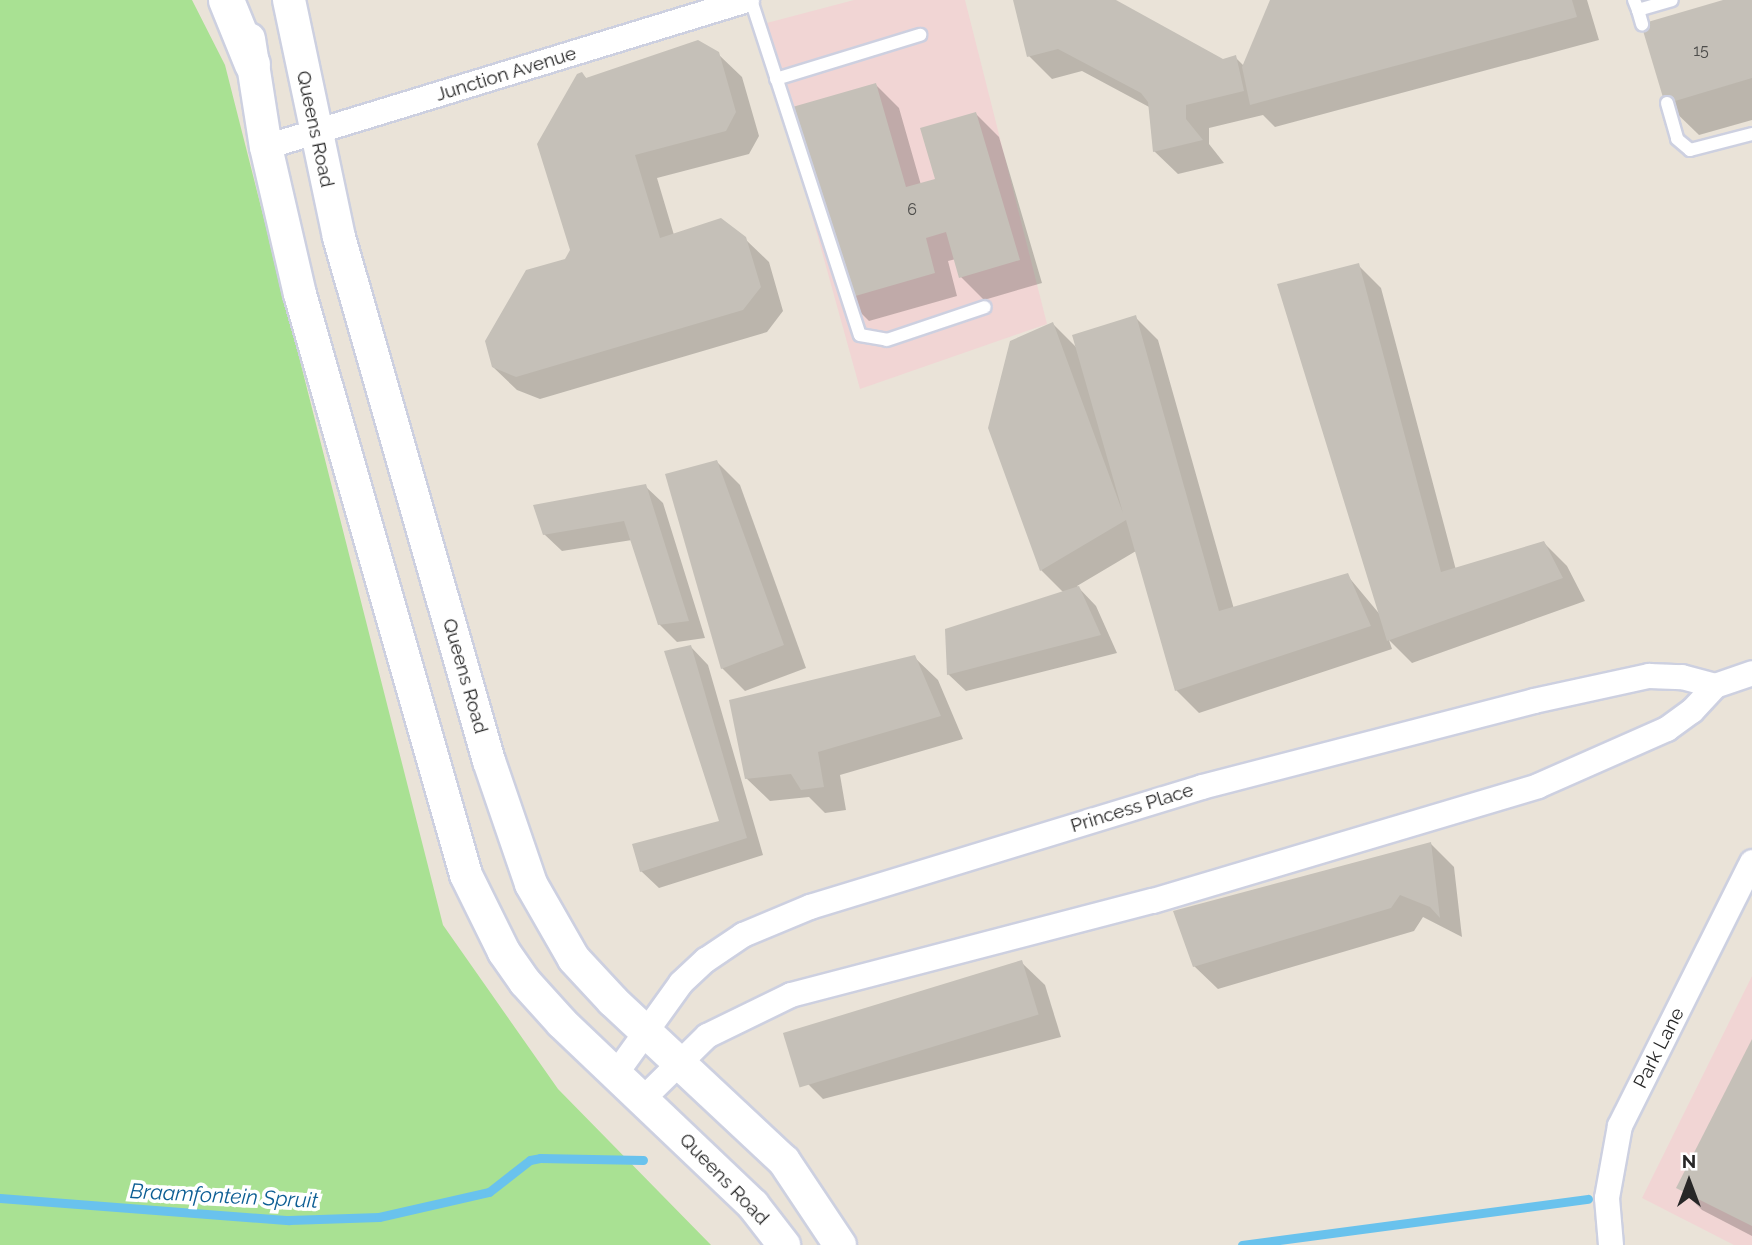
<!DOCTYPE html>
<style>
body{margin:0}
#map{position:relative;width:1752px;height:1245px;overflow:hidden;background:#eae3d8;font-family:Raleway,sans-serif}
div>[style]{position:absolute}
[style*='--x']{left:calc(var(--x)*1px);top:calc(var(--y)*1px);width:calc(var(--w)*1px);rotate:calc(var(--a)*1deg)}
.medical>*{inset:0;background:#f1d5d4}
.green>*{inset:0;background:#a9e193}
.shadow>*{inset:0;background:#0003}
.stream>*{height:9px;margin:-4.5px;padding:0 4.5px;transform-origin:4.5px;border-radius:4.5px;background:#69c2ed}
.building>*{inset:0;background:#c5c0b8;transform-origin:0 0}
.roads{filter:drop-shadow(2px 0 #cdd0e0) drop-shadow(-2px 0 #cdd0e0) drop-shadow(0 2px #cdd0e0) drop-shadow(0 -2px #cdd0e0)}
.service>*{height:12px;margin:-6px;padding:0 6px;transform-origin:6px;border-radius:6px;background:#fff}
.minor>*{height:24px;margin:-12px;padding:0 12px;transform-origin:12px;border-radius:12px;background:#fff}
.tertiary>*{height:32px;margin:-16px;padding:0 16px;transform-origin:16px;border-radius:16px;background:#fff}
.secondary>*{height:35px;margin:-17.5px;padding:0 17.5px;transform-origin:17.5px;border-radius:17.5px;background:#fff}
span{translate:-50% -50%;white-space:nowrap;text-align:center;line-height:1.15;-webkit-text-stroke:7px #fff;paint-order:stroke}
.number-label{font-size:16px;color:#4e4d4b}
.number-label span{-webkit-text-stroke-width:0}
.street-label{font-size:19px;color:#272727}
.water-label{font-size:21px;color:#0d5e94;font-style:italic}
.north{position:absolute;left:1654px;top:1147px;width:70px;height:70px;-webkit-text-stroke:5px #fff;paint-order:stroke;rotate:0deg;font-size:19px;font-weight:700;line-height:28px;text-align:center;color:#272727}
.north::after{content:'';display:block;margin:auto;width:24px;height:32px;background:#272727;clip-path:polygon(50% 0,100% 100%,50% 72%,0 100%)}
</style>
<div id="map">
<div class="medical">
<i style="clip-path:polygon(854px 0,965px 0,1047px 324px,860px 389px,759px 25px)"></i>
<i style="clip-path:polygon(1752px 976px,1752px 1245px,1734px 1245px,1642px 1198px)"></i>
</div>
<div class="green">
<i style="clip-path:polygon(0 0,192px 0,225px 65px,443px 925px,558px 1089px,711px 1245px,0 1245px)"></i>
</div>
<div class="shadow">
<i style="clip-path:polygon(1015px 0,1113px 0,1223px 61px,1235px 57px,1244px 66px,1272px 0,1587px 0,1599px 40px,1275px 127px,1263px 115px,1209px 128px,1209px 144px,1224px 163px,1178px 174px,1154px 151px,1151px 108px,1082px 71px,1052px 79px,1029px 56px)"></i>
<i style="clip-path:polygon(1729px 0,1752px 0,1752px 120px,1699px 135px,1666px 103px)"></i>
<i style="clip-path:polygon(718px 54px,742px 77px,759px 136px,749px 154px,657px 178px,674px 235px,745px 239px,769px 262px,783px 311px,767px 332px,540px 399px,517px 390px,493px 367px,572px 250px,582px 74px,587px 79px)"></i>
<i style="clip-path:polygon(876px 85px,899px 108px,921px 185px,937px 180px,976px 114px,999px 137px,1042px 283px,984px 300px,961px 277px,956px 259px,948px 261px,957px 296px,869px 321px,846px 298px)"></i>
<i style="clip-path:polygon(1358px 265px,1381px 288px,1456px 570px,1544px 543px,1567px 566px,1585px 601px,1412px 663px,1389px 640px,1392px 649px,1199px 713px,1176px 690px,1136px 551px,1077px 586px,1096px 606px,1117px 653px,966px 691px,948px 674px,1064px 593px,1041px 570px,990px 428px,1053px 324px,1078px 349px,1135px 317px,1158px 340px,1234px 609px,1347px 575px,1382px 617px)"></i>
<i style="clip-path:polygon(717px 462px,740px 485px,806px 668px,745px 691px,722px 668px)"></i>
<i style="clip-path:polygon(645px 486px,663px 503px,705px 638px,677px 642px,659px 624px,632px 540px,562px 551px,544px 534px)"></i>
<i style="clip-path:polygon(691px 647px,708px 665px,763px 855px,659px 888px,641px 871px,721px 822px)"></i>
<i style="clip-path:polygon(914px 657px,938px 680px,963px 739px,840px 775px,846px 810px,825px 813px,809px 797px,770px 801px,746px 778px)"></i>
<i style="clip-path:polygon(1431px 844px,1454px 867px,1462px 937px,1423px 917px,1414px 931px,1218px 989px,1194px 966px)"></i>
<i style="clip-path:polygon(1021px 962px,1045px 985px,1061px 1037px,823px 1099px,799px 1075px)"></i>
<i style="clip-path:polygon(1752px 1043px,1752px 1236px,1702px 1210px,1679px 1187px)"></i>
</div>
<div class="stream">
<i style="--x:0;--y:1198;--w:290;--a:4.4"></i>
<i style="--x:289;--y:1220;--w:90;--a:-1.9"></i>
<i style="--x:379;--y:1217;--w:113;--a:-12.8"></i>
<i style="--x:489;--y:1192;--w:52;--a:-38"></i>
<i style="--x:530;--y:1160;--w:10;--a:-11"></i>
<i style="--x:540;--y:1158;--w:103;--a:1.1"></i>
<i style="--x:1242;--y:1245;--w:349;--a:-7.6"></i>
</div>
<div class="building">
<i style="clip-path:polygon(1013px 0,1116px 0,1223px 59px,1236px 55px,1244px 91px,1186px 105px,1186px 119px,1203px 140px,1153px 152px,1148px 102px,1141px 93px,1058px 49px,1027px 57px)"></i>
<i style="clip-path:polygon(1270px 0,1572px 0,1577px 17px,1250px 105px,1242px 67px)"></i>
<i style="clip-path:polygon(1723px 0,1752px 0,1752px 78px,1665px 104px,1641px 24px)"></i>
<i style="clip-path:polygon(698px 40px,719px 52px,736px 112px,726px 131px,635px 155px,660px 238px,721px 218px,746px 237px,761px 287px,743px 310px,516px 377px,492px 367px,485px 341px,526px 270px,565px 259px,570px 250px,537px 144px,577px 74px,582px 72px,586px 78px)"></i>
<i style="clip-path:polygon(876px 83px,906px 187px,935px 179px,920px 128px,976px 112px,1020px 260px,959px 278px,946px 232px,926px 238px,935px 273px,845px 299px,789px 108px)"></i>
<i style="clip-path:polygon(1359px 263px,1441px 572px,1544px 541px,1563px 578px,1387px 641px,1277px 284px)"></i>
<i style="clip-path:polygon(1136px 315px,1219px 611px,1348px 573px,1371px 626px,1175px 691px,1126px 520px,1040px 571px,988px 428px,1010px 341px,1053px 322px,1123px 513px,1072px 335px)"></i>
<i style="clip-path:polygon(717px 460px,784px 645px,721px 669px,665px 474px)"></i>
<i style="clip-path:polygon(646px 484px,689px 621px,658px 625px,624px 521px,543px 535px,533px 505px)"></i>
<i style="clip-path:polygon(1079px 586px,1101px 635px,947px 675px,945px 629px)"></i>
<i style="clip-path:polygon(691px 645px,747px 838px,640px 872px,632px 844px,719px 821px,664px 651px)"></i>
<i style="clip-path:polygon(915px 655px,941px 716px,818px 752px,824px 787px,801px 790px,791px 774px,745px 779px,729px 700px)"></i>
<i style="clip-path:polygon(1431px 842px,1440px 918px,1430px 907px,1400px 895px,1391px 908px,1193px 967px,1173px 911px)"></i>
<i style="left:1022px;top:960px;width:57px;height:250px;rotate:73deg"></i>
<i style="clip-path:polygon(1752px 1039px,1752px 1226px,1676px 1188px)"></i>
</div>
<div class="roads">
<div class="service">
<i style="--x:751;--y:0;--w:352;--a:72"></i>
<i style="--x:860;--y:335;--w:27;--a:10"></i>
<i style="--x:887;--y:340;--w:103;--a:-18.6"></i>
<i style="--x:1634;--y:0;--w:11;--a:68"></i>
<i style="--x:1638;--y:10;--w:35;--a:-16"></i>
<i style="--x:1638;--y:10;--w:15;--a:74"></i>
<i style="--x:776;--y:79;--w:151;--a:-17"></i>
<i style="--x:1667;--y:103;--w:37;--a:74"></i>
<i style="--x:1677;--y:139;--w:17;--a:40"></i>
<i style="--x:1690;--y:150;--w:64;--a:-14.5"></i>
</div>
<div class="minor">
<i style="--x:266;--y:147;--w:503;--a:-16.99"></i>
<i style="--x:615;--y:1075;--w:113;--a:-54.3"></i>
<i style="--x:681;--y:983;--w:34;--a:-43"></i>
<i style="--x:706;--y:960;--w:45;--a:-34"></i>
<i style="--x:743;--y:935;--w:73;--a:-22.7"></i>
<i style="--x:810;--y:907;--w:410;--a:-17"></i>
<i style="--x:1202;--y:787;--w:343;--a:-14.5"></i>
<i style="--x:1534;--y:701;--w:118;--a:-12.3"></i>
<i style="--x:1649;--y:676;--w:33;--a:2"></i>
<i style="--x:1682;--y:677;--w:34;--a:15"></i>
<i style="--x:643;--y:1099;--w:90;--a:-44.5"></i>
<i style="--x:707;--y:1036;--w:93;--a:-26"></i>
<i style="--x:791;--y:995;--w:374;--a:-14.6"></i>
<i style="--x:1153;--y:901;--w:402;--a:-16.6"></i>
<i style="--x:1538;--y:786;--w:141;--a:-23.8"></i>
<i style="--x:1667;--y:729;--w:31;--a:-36"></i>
<i style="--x:1692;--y:711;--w:34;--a:-47"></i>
<i style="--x:1715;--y:686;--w:39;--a:-19"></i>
<i style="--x:1611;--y:1245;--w:47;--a:-94.9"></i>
<i style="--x:1607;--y:1198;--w:73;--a:-79.8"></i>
<i style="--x:1620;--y:1126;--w:295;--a:-63.4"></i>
</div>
<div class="tertiary">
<i style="--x:289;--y:0;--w:242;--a:78.1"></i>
<i style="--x:339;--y:237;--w:545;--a:74.03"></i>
<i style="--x:489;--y:761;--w:130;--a:71.1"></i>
<i style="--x:531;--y:884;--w:86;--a:60.2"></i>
<i style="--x:574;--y:959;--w:57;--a:47.1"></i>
<i style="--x:613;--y:1001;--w:234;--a:43.1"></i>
<i style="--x:784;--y:1161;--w:101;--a:56.3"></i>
<i style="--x:249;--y:39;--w:109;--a:81.1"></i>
<i style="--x:266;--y:147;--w:151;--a:77"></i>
<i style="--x:300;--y:294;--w:604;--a:74.05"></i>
<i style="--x:466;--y:875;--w:86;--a:63.7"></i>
<i style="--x:504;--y:952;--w:37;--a:55"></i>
<i style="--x:525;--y:982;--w:55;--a:47.9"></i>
<i style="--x:562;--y:1023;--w:264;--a:43.6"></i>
<i style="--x:753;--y:1205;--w:51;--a:52.2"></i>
</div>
<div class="secondary">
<i style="--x:226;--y:0;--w:69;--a:67.9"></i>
</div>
</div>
<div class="number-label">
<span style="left:1701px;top:51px">15</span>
<span style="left:912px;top:210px">6</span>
</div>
<div class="street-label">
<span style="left:506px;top:74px;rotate:-17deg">Junction Avenue</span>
<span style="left:315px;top:129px;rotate:78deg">Queens Road</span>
<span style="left:465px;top:676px;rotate:74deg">Queens Road</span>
<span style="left:1132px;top:808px;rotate:-17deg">Princess Place</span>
<span style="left:1659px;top:1048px;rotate:-63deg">Park Lane</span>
<span style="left:724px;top:1179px;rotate:46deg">Queens Road</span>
</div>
<div class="water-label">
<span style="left:224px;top:1196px;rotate:3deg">Braamfontein Spruit</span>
</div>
<div class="north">N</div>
</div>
